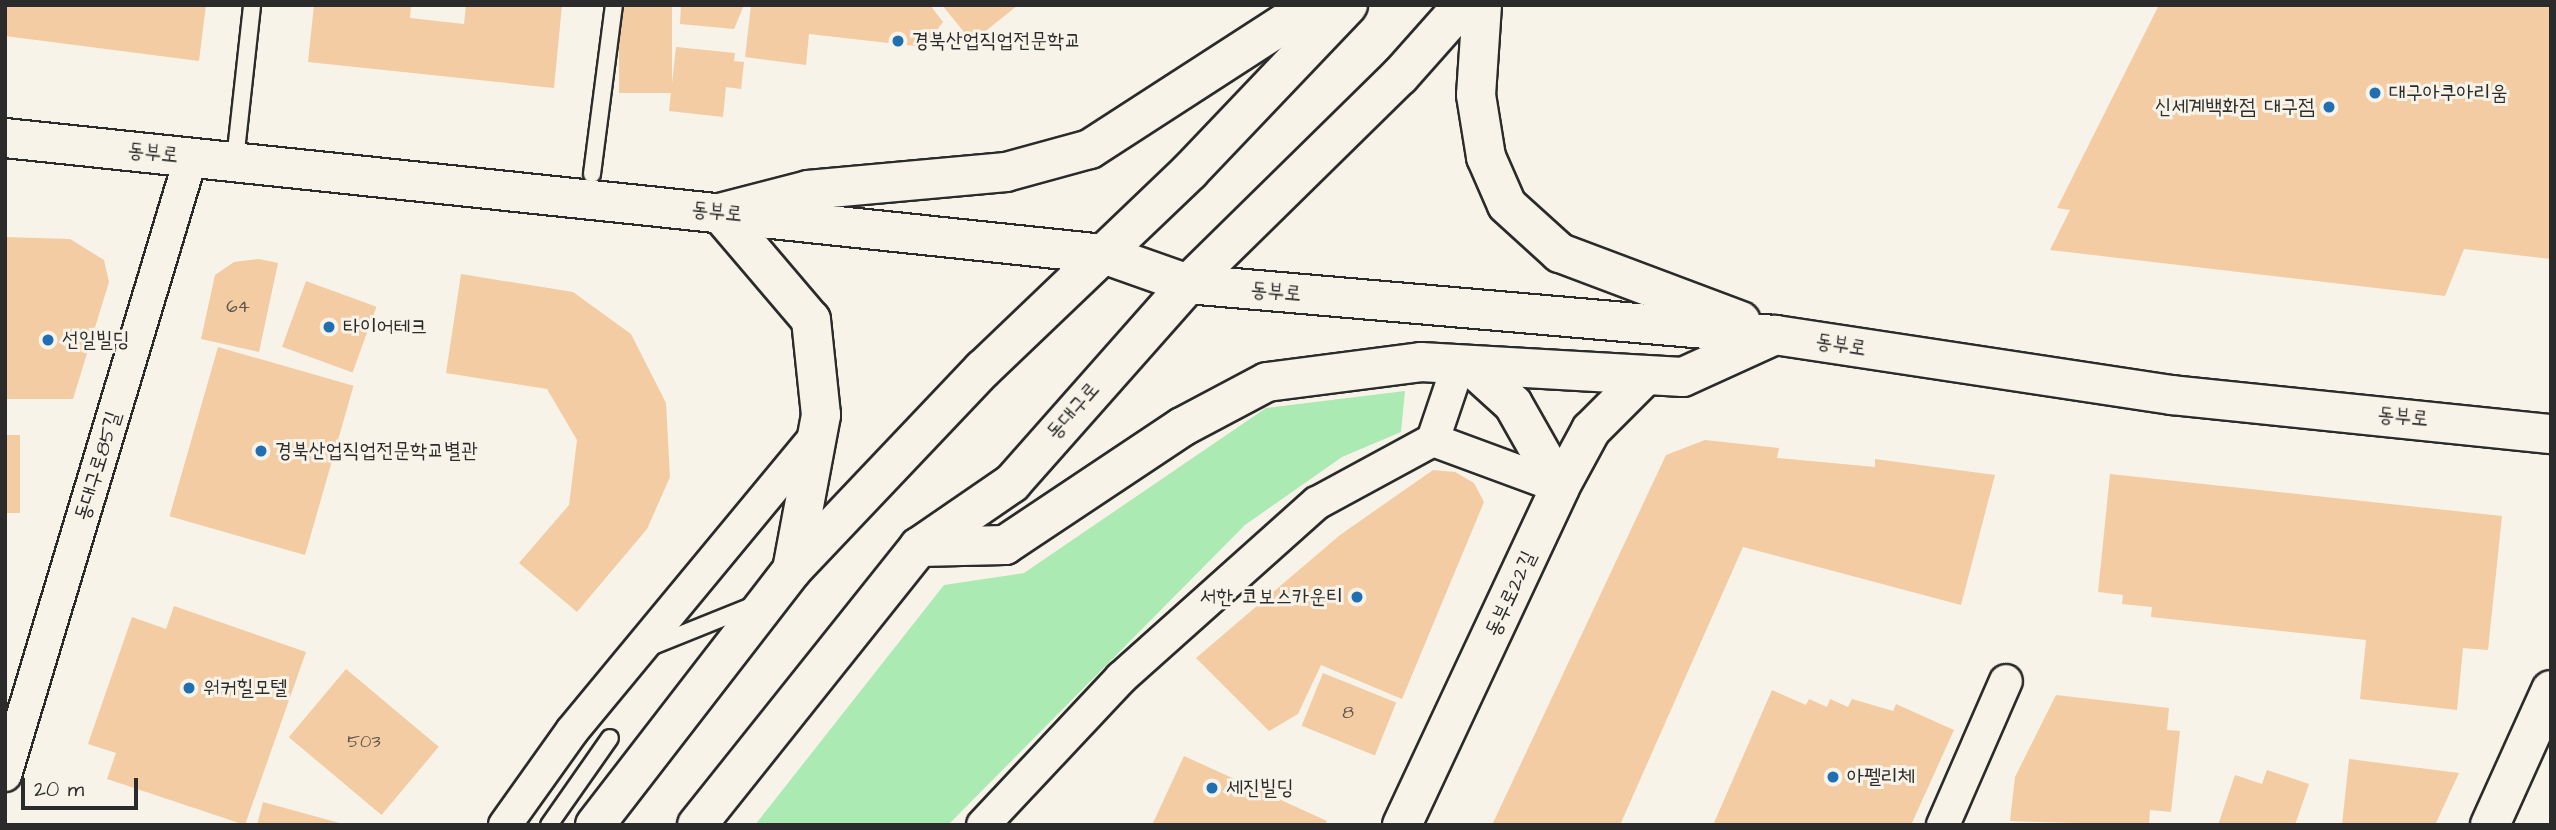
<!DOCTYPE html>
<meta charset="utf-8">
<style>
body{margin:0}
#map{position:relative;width:2556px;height:830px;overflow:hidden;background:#f7f3e8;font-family:"Architects Daughter","Poor Story",sans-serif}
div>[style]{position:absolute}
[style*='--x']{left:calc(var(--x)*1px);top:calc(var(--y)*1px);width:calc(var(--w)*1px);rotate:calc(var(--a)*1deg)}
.green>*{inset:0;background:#abeab2}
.building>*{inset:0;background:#f3cca3;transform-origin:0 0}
.roads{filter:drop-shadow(2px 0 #2b2b2b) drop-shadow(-2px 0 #2b2b2b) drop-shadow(0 2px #2b2b2b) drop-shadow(0 -2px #2b2b2b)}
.lane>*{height:16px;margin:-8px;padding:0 8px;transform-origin:8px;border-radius:8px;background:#f7f3e8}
.street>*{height:32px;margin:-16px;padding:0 16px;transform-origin:16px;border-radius:16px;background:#f7f3e8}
.secondary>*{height:38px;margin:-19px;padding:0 19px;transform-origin:19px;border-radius:19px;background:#f7f3e8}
.dots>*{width:19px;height:19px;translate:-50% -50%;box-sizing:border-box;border:4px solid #f7f3e8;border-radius:50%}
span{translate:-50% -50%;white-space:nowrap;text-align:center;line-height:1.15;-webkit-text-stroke:6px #f7f3e8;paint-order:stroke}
.number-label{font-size:18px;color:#5d5349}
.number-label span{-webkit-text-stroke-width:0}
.poi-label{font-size:21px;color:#2b2b2b}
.left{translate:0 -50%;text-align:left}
.right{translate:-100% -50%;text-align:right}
.street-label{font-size:21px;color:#2b2b2b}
.frame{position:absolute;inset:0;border:7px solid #2b2b2b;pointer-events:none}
.scale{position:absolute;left:21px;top:778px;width:117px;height:32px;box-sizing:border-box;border:4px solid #2b2b2b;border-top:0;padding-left:9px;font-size:21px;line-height:24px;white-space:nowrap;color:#2b2b2b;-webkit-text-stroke:5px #f7f3e8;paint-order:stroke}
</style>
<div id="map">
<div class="green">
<i style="clip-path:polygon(1405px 391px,1401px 432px,1342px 457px,1245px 525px,948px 825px,755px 825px,944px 585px,1024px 573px,1266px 408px)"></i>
</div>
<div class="building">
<i style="clip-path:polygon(5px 5px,206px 5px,199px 61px,5px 36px)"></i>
<i style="clip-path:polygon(314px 5px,411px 5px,410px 18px,464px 24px,466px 5px,562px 5px,554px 88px,308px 62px)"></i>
<i style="left:619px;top:5px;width:53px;height:88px"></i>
<i style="clip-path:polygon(681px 5px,744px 5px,734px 29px,680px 24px)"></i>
<i style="clip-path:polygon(751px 5px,930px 5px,943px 22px,924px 47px,809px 34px,806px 65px,745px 57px)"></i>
<i style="clip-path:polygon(942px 5px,1018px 5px,972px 42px)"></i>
<i style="clip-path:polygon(2159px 5px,2551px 5px,2551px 259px,2464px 249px,2445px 296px,2050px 250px,2070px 210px,2057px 208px)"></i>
<i style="clip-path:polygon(676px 47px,735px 53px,734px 61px,744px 62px,741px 89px,726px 87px,723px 117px,669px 111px)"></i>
<i style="clip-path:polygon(5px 237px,70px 239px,104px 260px,109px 282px,73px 399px,5px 399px)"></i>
<i style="clip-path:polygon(259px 259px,278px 263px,259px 352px,201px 339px,215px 275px,234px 262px)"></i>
<i style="clip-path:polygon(461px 274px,573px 292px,631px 334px,666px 403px,670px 477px,647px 529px,577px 612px,519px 563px,569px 505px,577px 440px,547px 389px,446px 373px)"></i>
<i style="left:306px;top:281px;width:75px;height:70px;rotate:20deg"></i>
<i style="left:218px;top:347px;width:141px;height:176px;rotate:16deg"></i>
<i style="left:5px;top:435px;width:15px;height:78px"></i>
<i style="clip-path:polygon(1705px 440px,1779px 448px,1777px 458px,1875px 467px,1875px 459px,1995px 475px,1961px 605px,1743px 547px,1620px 825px,1492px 825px,1666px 455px)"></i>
<i style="clip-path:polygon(1433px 470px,1455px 472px,1474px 483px,1484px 502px,1402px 699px,1321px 665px,1298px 714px,1269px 731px,1196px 658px,1340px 535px)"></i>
<i style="clip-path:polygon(2110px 474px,2502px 516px,2488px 650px,2463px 648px,2457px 710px,2360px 699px,2366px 640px,2151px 617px,2152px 607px,2122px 604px,2123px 595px,2098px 592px)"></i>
<i style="clip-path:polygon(174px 606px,306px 652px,245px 825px,107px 779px,116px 753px,88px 744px,132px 617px,166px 629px)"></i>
<i style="left:346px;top:669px;width:121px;height:89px;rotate:40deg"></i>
<i style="left:1323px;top:673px;width:79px;height:57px;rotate:22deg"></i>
<i style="clip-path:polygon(1772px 690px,1806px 705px,1809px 699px,1827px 707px,1830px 699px,1848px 707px,1852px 699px,1893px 711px,1896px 704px,1954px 730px,1911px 825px,1713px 825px)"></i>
<i style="clip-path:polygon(2056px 695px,2169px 708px,2167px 730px,2180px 731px,2171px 812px,2150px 810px,2149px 825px,2010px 821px,2015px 777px)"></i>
<i style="clip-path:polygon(1184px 756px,1327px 821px,1325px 825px,1152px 825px)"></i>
<i style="clip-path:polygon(2349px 759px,2459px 773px,2435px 825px,2342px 825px)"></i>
<i style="clip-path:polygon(2267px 770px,2309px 784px,2295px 825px,2218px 825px,2235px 775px,2262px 784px)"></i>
<i style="clip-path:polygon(263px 802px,343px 824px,343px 825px,257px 825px)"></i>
</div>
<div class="roads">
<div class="lane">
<i style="--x:235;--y:160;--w:156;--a:-83.7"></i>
<i style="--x:592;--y:174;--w:170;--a:-82.6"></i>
<i style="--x:650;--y:647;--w:110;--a:-21.9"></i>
<i style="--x:549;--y:825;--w:106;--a:-55"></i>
</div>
<div class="street">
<i style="--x:1433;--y:440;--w:78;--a:-71.3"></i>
<i style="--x:5;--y:775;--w:645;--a:-73.25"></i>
<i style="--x:505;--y:825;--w:115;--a:-54.5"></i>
<i style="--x:572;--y:731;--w:386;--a:-50.4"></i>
<i style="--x:983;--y:825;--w:202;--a:-46.8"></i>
<i style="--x:1121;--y:678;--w:263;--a:-41.8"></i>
<i style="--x:1317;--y:503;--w:132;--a:-28.5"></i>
<i style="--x:1433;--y:440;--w:135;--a:20.3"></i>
<i style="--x:1943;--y:825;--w:157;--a:-66.4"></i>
</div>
<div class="secondary">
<i style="--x:1482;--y:5;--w:90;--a:93.8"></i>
<i style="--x:1476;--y:95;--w:63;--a:80.8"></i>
<i style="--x:1486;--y:157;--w:52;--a:66.4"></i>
<i style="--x:1507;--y:205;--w:72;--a:42.2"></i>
<i style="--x:1560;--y:253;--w:193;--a:20.6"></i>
<i style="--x:5;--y:138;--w:1104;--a:6.03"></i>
<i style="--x:1103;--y:254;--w:90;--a:19.4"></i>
<i style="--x:1188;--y:284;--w:589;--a:4.97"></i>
<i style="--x:1775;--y:335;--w:402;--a:8.6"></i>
<i style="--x:2172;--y:395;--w:381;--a:5.9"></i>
<i style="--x:1472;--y:367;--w:55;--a:42.1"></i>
<i style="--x:1513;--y:404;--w:95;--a:60.5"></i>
<i style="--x:919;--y:547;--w:86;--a:-1.3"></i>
<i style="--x:1005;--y:545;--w:213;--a:-33.7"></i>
<i style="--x:1182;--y:427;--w:96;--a:-27.9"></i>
<i style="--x:1267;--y:382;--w:155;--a:-7.4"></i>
<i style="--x:1421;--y:362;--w:262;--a:3.3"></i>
<i style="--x:1683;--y:377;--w:99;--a:-24.5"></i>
<i style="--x:792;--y:570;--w:158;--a:-79.4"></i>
<i style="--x:821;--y:415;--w:96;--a:-96"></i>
<i style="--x:811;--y:320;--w:140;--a:-130.4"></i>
<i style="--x:720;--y:213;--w:91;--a:-14.6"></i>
<i style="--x:808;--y:190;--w:199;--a:-5.2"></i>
<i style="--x:1006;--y:172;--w:87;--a:-15.3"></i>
<i style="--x:1090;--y:149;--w:265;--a:-32.9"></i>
<i style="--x:595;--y:825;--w:322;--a:-52.3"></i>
<i style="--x:792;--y:570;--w:277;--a:-46.5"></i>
<i style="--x:983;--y:369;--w:286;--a:-43.7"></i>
<i style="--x:1190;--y:171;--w:229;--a:-46.4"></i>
<i style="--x:697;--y:825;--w:356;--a:-51.4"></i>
<i style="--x:919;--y:547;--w:113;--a:-34.5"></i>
<i style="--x:1012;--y:483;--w:266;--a:-48.5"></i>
<i style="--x:1188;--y:284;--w:297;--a:-44.5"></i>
<i style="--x:1400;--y:76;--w:95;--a:-48.4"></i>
<i style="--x:1402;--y:825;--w:373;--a:-64.9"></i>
<i style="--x:1560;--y:487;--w:65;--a:-61.5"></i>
<i style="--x:1591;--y:430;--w:72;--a:-45"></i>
<i style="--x:2490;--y:825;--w:148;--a:-65.7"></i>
</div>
</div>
<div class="dots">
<i style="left:898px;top:41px;background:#1f6fb2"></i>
<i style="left:2375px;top:93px;background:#1f6fb2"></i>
<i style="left:2329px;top:107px;background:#1f6fb2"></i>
<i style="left:329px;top:327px;background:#1f6fb2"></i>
<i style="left:48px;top:340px;background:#1f6fb2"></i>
<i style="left:261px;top:451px;background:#1f6fb2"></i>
<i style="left:1357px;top:597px;background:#1f6fb2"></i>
<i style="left:189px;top:688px;background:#1f6fb2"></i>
<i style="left:1833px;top:777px;background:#1f6fb2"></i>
<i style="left:1212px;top:788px;background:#1f6fb2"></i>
</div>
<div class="number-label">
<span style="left:238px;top:307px">64</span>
<span style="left:1348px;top:713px">8</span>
<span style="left:364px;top:742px">503</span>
</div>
<div class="poi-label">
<span class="left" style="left:912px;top:41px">경북산업직업전문학교</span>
<span class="left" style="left:2389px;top:93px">대구아쿠아리움</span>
<span class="right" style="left:2315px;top:107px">신세계백화점 대구점</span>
<span class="left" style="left:343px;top:327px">타이어테크</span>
<span class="left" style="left:62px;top:340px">선일빌딩</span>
<span class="left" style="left:275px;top:451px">경북산업직업전문학교별관</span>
<span class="right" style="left:1343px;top:597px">서한 코보스카운티</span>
<span class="left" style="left:203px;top:688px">워커힐모텔</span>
<span class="left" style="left:1847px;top:777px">아펠리체</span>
<span class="left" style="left:1226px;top:788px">세진빌딩</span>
</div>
<div class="street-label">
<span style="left:153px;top:153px;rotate:6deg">동부로</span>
<span style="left:717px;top:212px;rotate:6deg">동부로</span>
<span style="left:1276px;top:292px;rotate:5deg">동부로</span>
<span style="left:1841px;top:345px;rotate:9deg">동부로</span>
<span style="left:1073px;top:411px;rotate:-49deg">동대구로</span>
<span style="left:2403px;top:417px;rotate:5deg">동부로</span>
<span style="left:98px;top:466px;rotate:-73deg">동대구로85길</span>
<span style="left:1511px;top:594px;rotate:-65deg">동부로22길</span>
</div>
<div class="frame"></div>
<div class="scale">20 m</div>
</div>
